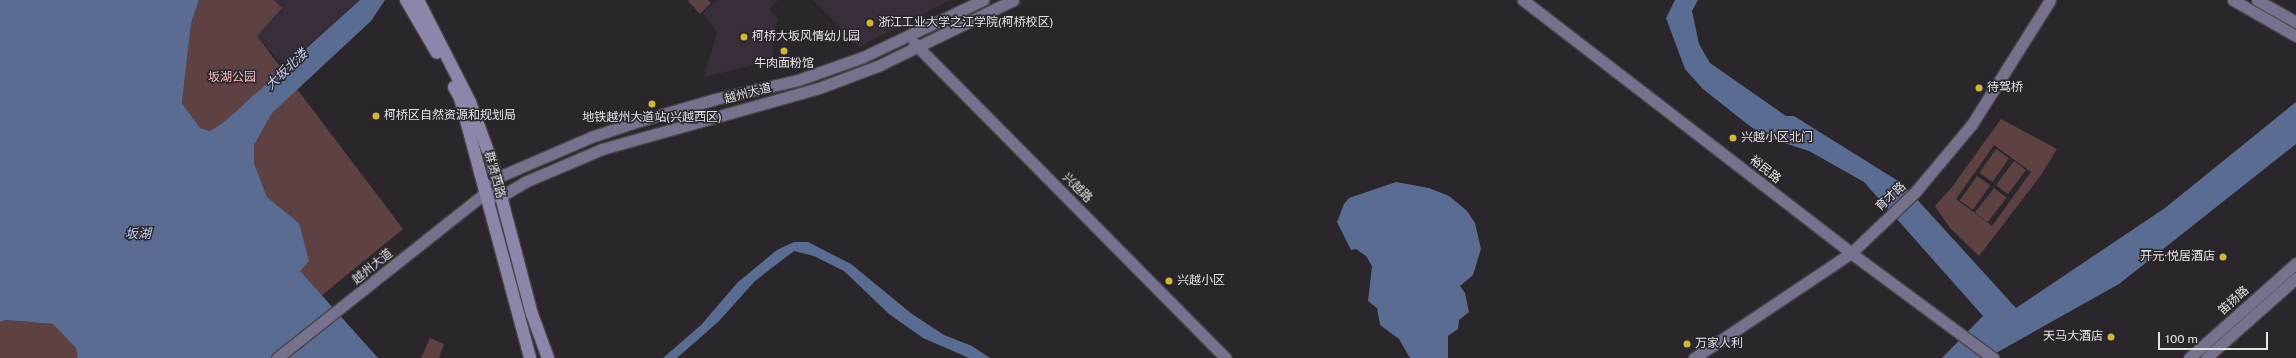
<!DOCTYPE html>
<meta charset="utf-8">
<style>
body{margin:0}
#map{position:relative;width:2296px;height:358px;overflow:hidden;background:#2b262c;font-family:"Public Sans","Noto Sans SC",sans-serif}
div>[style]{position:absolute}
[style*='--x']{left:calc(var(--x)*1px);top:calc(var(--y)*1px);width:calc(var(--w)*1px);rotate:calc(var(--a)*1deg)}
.built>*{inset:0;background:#372e39}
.green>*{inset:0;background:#5d4143;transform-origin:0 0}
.water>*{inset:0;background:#5a6c92}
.roads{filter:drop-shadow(1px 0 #49444a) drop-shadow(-1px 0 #49444a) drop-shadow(0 1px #49444a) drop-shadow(0 -1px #49444a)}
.secondary>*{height:11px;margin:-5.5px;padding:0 5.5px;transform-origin:5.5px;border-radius:5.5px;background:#76728e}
.primary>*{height:12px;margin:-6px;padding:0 6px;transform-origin:6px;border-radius:6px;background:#8c86aa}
.dots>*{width:11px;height:11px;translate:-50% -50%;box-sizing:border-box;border:2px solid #2b262c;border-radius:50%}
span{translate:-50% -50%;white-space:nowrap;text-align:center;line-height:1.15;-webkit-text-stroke:3px #2b262c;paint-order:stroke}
.poi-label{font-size:12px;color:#e6e3e7}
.left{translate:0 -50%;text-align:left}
.right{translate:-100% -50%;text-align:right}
.park-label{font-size:12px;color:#fcbbbf}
.street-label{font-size:12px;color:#e6e3e7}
.water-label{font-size:13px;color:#bfd2f7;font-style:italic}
.scale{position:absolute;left:2158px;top:332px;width:110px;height:18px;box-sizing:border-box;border:2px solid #e6e3e7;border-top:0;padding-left:5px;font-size:12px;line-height:14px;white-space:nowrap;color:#e6e3e7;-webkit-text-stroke:3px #2b262c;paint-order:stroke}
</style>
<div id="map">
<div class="built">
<i style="clip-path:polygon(274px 0,360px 0,284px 66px,257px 36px,282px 8px)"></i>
<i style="clip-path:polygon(717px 0,778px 0,769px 9px,778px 20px,774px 29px,772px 42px,774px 60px,704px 77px,717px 32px,703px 13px)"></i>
<i style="clip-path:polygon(813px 0,950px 0,859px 47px)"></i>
</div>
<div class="green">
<i style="clip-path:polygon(199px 0,274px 0,282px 8px,257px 36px,403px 229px,321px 296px,300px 271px,299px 223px,267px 197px,254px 163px,254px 145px,200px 128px,182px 103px,191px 24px)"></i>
<i style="clip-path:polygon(689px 0,708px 0,711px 3px,700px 14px,688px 1px)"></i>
<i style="clip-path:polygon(evenodd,2001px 119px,2057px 149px,2041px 175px,1979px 256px,1950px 228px,1935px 206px,1952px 187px,2001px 119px,1994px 145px,2031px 172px,1992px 226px,1956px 199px,1994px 145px)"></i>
<i style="left:1996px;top:149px;width:16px;height:29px;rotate:35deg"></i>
<i style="left:2014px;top:161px;width:15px;height:30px;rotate:37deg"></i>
<i style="left:1977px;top:176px;width:16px;height:30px;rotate:35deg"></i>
<i style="left:1994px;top:188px;width:16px;height:31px;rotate:38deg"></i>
<i style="clip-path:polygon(6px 320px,53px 324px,137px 358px,0 358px,0 322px)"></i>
<i style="clip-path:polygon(430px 338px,444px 344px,439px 358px,421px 358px)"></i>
</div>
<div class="water">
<i style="clip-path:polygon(0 0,199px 0,191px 24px,182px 103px,200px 128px,210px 131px,223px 123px,360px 0,385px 0,371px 21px,272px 113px,254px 145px,254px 163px,267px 197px,299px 223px,309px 261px,300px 271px,378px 358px,78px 358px,76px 348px,53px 324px,6px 320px,0 322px)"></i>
<i style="clip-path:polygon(1675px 0,1698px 0,1692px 11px,1699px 44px,1710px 63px,1786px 116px,1794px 116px,1903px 184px,2016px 308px,2165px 208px,2296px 102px,2296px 144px,2119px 284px,1987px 358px,1942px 358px,1983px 316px,1864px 182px,1809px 151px,1769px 138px,1751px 127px,1703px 89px,1685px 69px,1666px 18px)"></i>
<i style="clip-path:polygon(1396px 182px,1429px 188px,1449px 196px,1467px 211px,1475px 223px,1481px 249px,1473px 275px,1460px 286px,1465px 293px,1469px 312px,1459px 320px,1458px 329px,1448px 336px,1448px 358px,1410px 358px,1399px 339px,1380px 325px,1377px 308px,1368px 301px,1372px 266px,1366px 256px,1356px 249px,1351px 250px,1337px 222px,1344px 204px,1349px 198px)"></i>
<i style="clip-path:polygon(794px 242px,808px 242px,851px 264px,912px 314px,944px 335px,972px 346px,990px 358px,969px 358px,923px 338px,889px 314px,844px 271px,814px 256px,794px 251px,755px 281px,719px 321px,677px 358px,663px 358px,701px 325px,738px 282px,777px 250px)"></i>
</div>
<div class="roads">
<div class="secondary">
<i style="--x:1523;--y:0;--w:414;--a:37.6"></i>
<i style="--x:1851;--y:253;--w:177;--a:36.5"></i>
<i style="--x:2233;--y:0;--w:73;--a:29.7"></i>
<i style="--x:2257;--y:0;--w:45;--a:29.4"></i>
<i style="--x:914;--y:43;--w:443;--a:45.3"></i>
<i style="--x:484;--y:194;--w:16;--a:11"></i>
<i style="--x:500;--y:197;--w:31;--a:-31"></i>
<i style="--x:527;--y:181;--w:82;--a:-23.1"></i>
<i style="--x:602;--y:149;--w:225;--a:-15.7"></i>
<i style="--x:819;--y:88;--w:65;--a:-20.7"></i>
<i style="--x:880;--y:65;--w:148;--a:-26"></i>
<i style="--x:277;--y:358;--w:264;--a:-38.4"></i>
<i style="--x:484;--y:194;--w:20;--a:-53"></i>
<i style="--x:496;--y:178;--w:103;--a:-23.3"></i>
<i style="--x:591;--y:137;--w:51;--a:-18.4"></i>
<i style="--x:639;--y:121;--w:79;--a:-16.1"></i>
<i style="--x:715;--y:99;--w:85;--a:-12.9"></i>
<i style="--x:798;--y:80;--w:69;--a:-19.5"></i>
<i style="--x:863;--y:57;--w:133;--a:-25.4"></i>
<i style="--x:1694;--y:358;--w:189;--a:-33.8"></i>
<i style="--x:1851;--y:253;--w:90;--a:-43.6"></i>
<i style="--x:1916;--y:191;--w:87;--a:-50.1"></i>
<i style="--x:1972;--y:124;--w:146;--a:-57.8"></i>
<i style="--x:2189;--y:358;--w:143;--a:-41.6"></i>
<i style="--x:2206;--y:358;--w:120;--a:-41.6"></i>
</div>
<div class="primary">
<i style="--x:406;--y:0;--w:61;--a:59.7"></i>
<i style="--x:418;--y:0;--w:114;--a:63"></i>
<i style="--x:470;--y:102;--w:64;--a:69.9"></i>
<i style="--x:492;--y:162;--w:157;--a:75.3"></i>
<i style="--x:532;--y:314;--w:47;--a:70"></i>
<i style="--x:454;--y:87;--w:13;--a:61"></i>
<i style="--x:460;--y:98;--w:269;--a:74.9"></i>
</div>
</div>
<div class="dots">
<i style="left:870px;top:23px;background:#d1b736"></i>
<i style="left:744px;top:37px;background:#d1b736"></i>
<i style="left:784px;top:51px;background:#d1b736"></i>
<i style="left:1979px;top:88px;background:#d1b736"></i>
<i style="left:652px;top:104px;background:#d1b736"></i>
<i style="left:376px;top:116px;background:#d1b736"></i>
<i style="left:1733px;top:138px;background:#d1b736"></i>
<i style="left:2223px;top:257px;background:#d1b736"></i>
<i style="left:1169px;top:281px;background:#d1b736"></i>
<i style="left:2111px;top:337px;background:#d1b736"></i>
<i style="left:1687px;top:344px;background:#d1b736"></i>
</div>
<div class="poi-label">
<span class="left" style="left:878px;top:23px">浙江工业大学之江学院(柯桥校区)</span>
<span class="left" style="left:752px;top:37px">柯桥大坂风情幼儿园</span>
<span style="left:784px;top:64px">牛肉面粉馆</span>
<span class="left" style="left:1987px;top:88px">待驾桥</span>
<span class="left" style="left:384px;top:116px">柯桥区自然资源和规划局</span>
<span style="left:652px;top:118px">地铁越州大道站(兴越西区)</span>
<span class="left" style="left:1741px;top:138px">兴越小区北门</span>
<span class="right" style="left:2215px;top:257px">开元·悦居酒店</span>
<span class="left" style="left:1177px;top:281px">兴越小区</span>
<span class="right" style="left:2103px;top:337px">天马大酒店</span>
<span class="left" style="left:1695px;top:344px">万家人利</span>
</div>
<div class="park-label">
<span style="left:232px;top:78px">坂湖公园</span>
</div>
<div class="street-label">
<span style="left:748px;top:94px;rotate:-15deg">越州大道</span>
<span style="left:1765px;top:170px;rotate:38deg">裕民路</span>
<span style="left:494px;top:175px;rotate:74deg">群贤西路</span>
<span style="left:1077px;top:188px;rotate:45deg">兴越路</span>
<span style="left:1891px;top:197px;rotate:-43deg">育才路</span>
<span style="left:373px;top:267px;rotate:-39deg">越州大道</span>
<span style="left:2234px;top:301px;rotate:-42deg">笛扬路</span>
</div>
<div class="water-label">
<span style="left:287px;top:70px;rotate:-44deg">大坂北溇</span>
<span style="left:138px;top:234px">坂湖</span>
</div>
<div class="scale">100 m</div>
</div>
